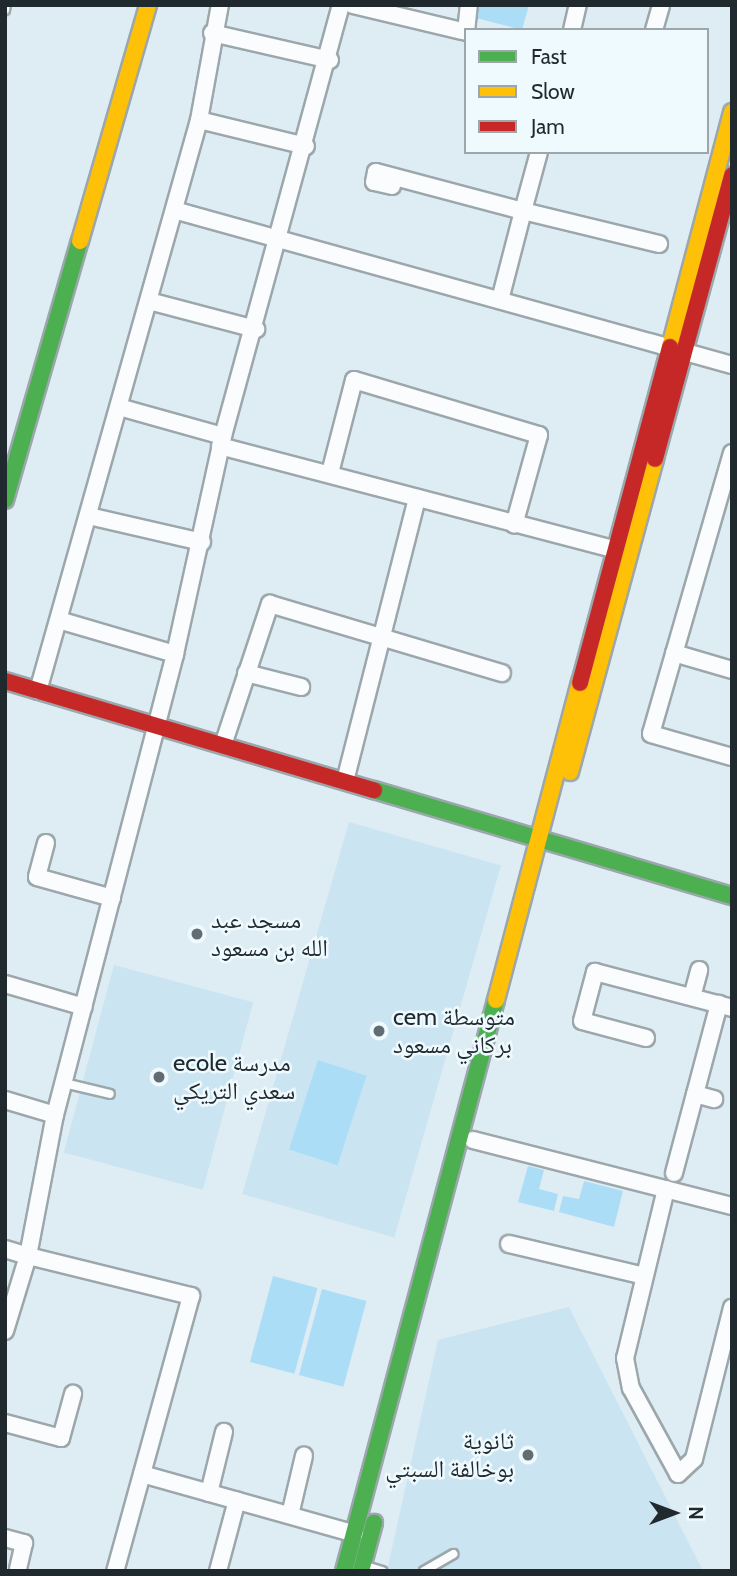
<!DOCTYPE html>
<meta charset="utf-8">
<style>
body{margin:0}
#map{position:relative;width:737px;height:1576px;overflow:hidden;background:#deecf4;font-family:Cabin,"Noto Naskh Arabic",sans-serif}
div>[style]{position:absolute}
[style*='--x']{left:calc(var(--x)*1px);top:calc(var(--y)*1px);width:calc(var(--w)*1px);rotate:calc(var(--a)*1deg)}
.built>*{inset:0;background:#cbe4f1;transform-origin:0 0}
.green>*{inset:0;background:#abdef6;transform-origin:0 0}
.roads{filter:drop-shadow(2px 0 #9ca7ac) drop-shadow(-2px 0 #9ca7ac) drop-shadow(0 2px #9ca7ac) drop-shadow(0 -2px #9ca7ac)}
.lane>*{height:8px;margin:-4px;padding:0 4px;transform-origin:4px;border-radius:4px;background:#fafcfd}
.street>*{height:16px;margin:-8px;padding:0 8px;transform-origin:8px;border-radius:8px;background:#fafcfd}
.fast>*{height:16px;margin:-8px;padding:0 8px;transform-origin:8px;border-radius:8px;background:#4caf50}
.slow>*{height:16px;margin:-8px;padding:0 8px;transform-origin:8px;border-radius:8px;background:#ffc107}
.jam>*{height:16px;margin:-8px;padding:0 8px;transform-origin:8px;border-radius:8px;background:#c62828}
.dots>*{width:19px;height:19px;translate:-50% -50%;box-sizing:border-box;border:4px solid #effaff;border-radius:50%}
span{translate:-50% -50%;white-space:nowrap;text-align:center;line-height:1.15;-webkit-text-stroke:5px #effaff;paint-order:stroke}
.poi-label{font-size:24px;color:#1f292e}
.left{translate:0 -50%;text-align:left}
.right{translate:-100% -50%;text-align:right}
.frame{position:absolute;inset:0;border:7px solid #1f292e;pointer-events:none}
.legend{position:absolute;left:464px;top:28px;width:245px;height:126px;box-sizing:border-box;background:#effaff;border:2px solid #9ca6ab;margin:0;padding:9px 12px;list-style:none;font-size:21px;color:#1f292e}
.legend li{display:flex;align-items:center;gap:14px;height:35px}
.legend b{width:35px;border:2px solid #9ca6ab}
.north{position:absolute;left:639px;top:1478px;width:70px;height:70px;-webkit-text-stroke:5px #effaff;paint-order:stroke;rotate:90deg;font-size:19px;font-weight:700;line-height:28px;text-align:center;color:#1f292e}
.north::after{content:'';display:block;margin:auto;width:24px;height:32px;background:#1f292e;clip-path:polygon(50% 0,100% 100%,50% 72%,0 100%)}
</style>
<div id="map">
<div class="built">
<i style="left:349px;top:822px;width:158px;height:387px;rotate:16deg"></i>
<i style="left:114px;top:965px;width:144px;height:194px;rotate:15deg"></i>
<i style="clip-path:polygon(569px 1307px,703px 1571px,387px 1571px,438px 1340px)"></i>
</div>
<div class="green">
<i style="clip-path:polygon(479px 5px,529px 5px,522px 30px,476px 18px)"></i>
<i style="left:318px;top:1060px;width:51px;height:94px;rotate:18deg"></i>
<i style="clip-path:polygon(528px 1166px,544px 1170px,539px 1189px,558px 1194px,554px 1211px,518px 1202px)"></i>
<i style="clip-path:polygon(584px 1181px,623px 1191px,614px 1227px,559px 1212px,563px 1196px,579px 1199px)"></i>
<i style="left:273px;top:1276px;width:46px;height:89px;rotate:15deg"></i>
<i style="left:322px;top:1289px;width:46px;height:89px;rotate:15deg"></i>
</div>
<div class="roads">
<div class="lane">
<i style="--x:5;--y:10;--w:5;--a:-79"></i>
<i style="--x:64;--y:1083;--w:47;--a:13.4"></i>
<i style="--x:366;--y:1566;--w:17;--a:17"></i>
<i style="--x:424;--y:1571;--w:34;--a:-30"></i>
</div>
<div class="street">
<i style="--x:353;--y:5;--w:112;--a:13.4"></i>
<i style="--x:572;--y:30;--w:26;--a:-77"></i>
<i style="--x:654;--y:30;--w:26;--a:-74"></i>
<i style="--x:466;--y:32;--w:27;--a:-84"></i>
<i style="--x:212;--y:33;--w:121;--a:12.9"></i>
<i style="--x:199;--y:120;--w:110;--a:13.7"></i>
<i style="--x:539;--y:152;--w:61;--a:105.2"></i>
<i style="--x:523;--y:211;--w:140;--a:13.6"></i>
<i style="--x:392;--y:186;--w:18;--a:-167"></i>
<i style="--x:374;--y:182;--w:10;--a:-79"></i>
<i style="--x:376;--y:172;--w:152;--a:14.9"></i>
<i style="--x:523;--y:211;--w:92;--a:104.5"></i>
<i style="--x:174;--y:210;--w:579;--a:15.52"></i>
<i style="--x:149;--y:301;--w:111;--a:14.7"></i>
<i style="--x:119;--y:407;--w:108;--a:15.6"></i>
<i style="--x:220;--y:446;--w:418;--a:14.7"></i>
<i style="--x:732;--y:453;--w:292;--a:106.1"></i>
<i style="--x:651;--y:734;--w:84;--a:15.9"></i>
<i style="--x:330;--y:473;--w:96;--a:-75.5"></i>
<i style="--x:354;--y:380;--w:193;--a:16.6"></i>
<i style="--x:539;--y:435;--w:93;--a:105.5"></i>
<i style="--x:89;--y:516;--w:116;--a:13"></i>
<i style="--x:62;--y:621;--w:118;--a:16.3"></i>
<i style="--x:674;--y:653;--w:60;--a:16.3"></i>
<i style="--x:246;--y:673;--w:57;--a:14.3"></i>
<i style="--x:38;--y:691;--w:593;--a:-74.25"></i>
<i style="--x:199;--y:120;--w:117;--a:-79.7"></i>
<i style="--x:223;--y:745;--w:149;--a:-71.6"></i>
<i style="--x:270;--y:604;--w:242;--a:16.6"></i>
<i style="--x:345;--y:781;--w:292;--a:-75.7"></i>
<i style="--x:46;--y:843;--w:35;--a:105"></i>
<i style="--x:37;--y:877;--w:78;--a:15.6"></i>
<i style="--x:5;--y:984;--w:82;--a:16.2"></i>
<i style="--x:692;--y:997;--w:28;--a:-75"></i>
<i style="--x:646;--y:1038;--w:66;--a:-165.1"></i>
<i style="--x:582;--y:1021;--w:51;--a:-75.1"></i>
<i style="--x:595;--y:972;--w:142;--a:14.7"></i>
<i style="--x:695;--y:1094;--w:20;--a:15"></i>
<i style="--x:5;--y:1100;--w:52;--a:16.7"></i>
<i style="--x:473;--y:1140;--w:267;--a:14.3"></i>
<i style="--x:674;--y:1173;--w:175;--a:-75.1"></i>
<i style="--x:666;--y:1189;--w:174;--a:103.6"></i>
<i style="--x:625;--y:1358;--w:31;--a:79"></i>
<i style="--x:631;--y:1388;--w:98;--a:61.3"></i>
<i style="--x:678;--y:1474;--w:22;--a:-43"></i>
<i style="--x:694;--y:1459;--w:156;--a:-75.9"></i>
<i style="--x:509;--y:1244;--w:139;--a:13.3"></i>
<i style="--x:5;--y:1249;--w:24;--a:17"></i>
<i style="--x:28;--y:1256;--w:144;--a:-79.2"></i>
<i style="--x:55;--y:1115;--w:476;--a:-75.4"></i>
<i style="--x:175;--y:654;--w:223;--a:-77.6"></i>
<i style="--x:223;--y:436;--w:447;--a:-74.7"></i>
<i style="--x:5;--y:1331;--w:78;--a:-73"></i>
<i style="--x:28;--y:1256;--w:168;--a:13.8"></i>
<i style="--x:191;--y:1296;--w:285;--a:105.4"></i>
<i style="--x:5;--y:1423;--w:58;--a:15"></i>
<i style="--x:61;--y:1438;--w:46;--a:-74.7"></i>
<i style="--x:142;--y:1474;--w:221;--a:15.7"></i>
<i style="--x:209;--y:1493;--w:63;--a:-76.2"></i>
<i style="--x:290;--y:1515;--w:61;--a:-76.7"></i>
<i style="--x:5;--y:1538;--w:20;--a:15"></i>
<i style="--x:24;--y:1543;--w:27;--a:103"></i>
<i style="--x:218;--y:1571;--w:73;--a:-75"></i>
</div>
<div class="fast">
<i style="--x:5;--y:500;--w:270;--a:-73.9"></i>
<i style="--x:374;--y:790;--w:373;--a:16.5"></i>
<i style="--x:344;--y:1571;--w:591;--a:-75.09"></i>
<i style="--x:361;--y:1571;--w:50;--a:-74.8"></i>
</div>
<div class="slow">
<i style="--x:80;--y:241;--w:246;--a:-73.9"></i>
<i style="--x:670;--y:347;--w:243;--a:-75.2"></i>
<i style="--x:570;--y:772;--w:324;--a:-74.8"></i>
<i style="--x:496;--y:1000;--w:328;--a:-75.2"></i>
</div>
<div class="jam">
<i style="--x:655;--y:459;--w:294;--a:-74.8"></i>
<i style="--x:5;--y:681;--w:385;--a:16.5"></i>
<i style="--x:580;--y:683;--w:348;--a:-75"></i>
</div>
</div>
<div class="dots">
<i style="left:197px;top:934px;background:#626d73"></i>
<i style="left:379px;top:1031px;background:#626d73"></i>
<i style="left:159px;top:1077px;background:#626d73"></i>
<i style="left:528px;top:1455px;background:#626d73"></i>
</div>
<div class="poi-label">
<span class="left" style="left:211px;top:934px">مسجد عبد<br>الله بن مسعود</span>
<span class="left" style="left:393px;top:1031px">cem متوسطة<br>بركاني مسعود</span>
<span class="left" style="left:173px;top:1077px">ecole مدرسة<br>سعدي التريكي</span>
<span class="right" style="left:514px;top:1455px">ثانوية<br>بوخالفة السبتي</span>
</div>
<div class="frame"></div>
<ul class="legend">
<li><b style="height:9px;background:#4caf50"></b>Fast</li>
<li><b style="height:9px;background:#ffc107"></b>Slow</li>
<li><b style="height:9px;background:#c62828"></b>Jam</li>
</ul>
<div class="north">N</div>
</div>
